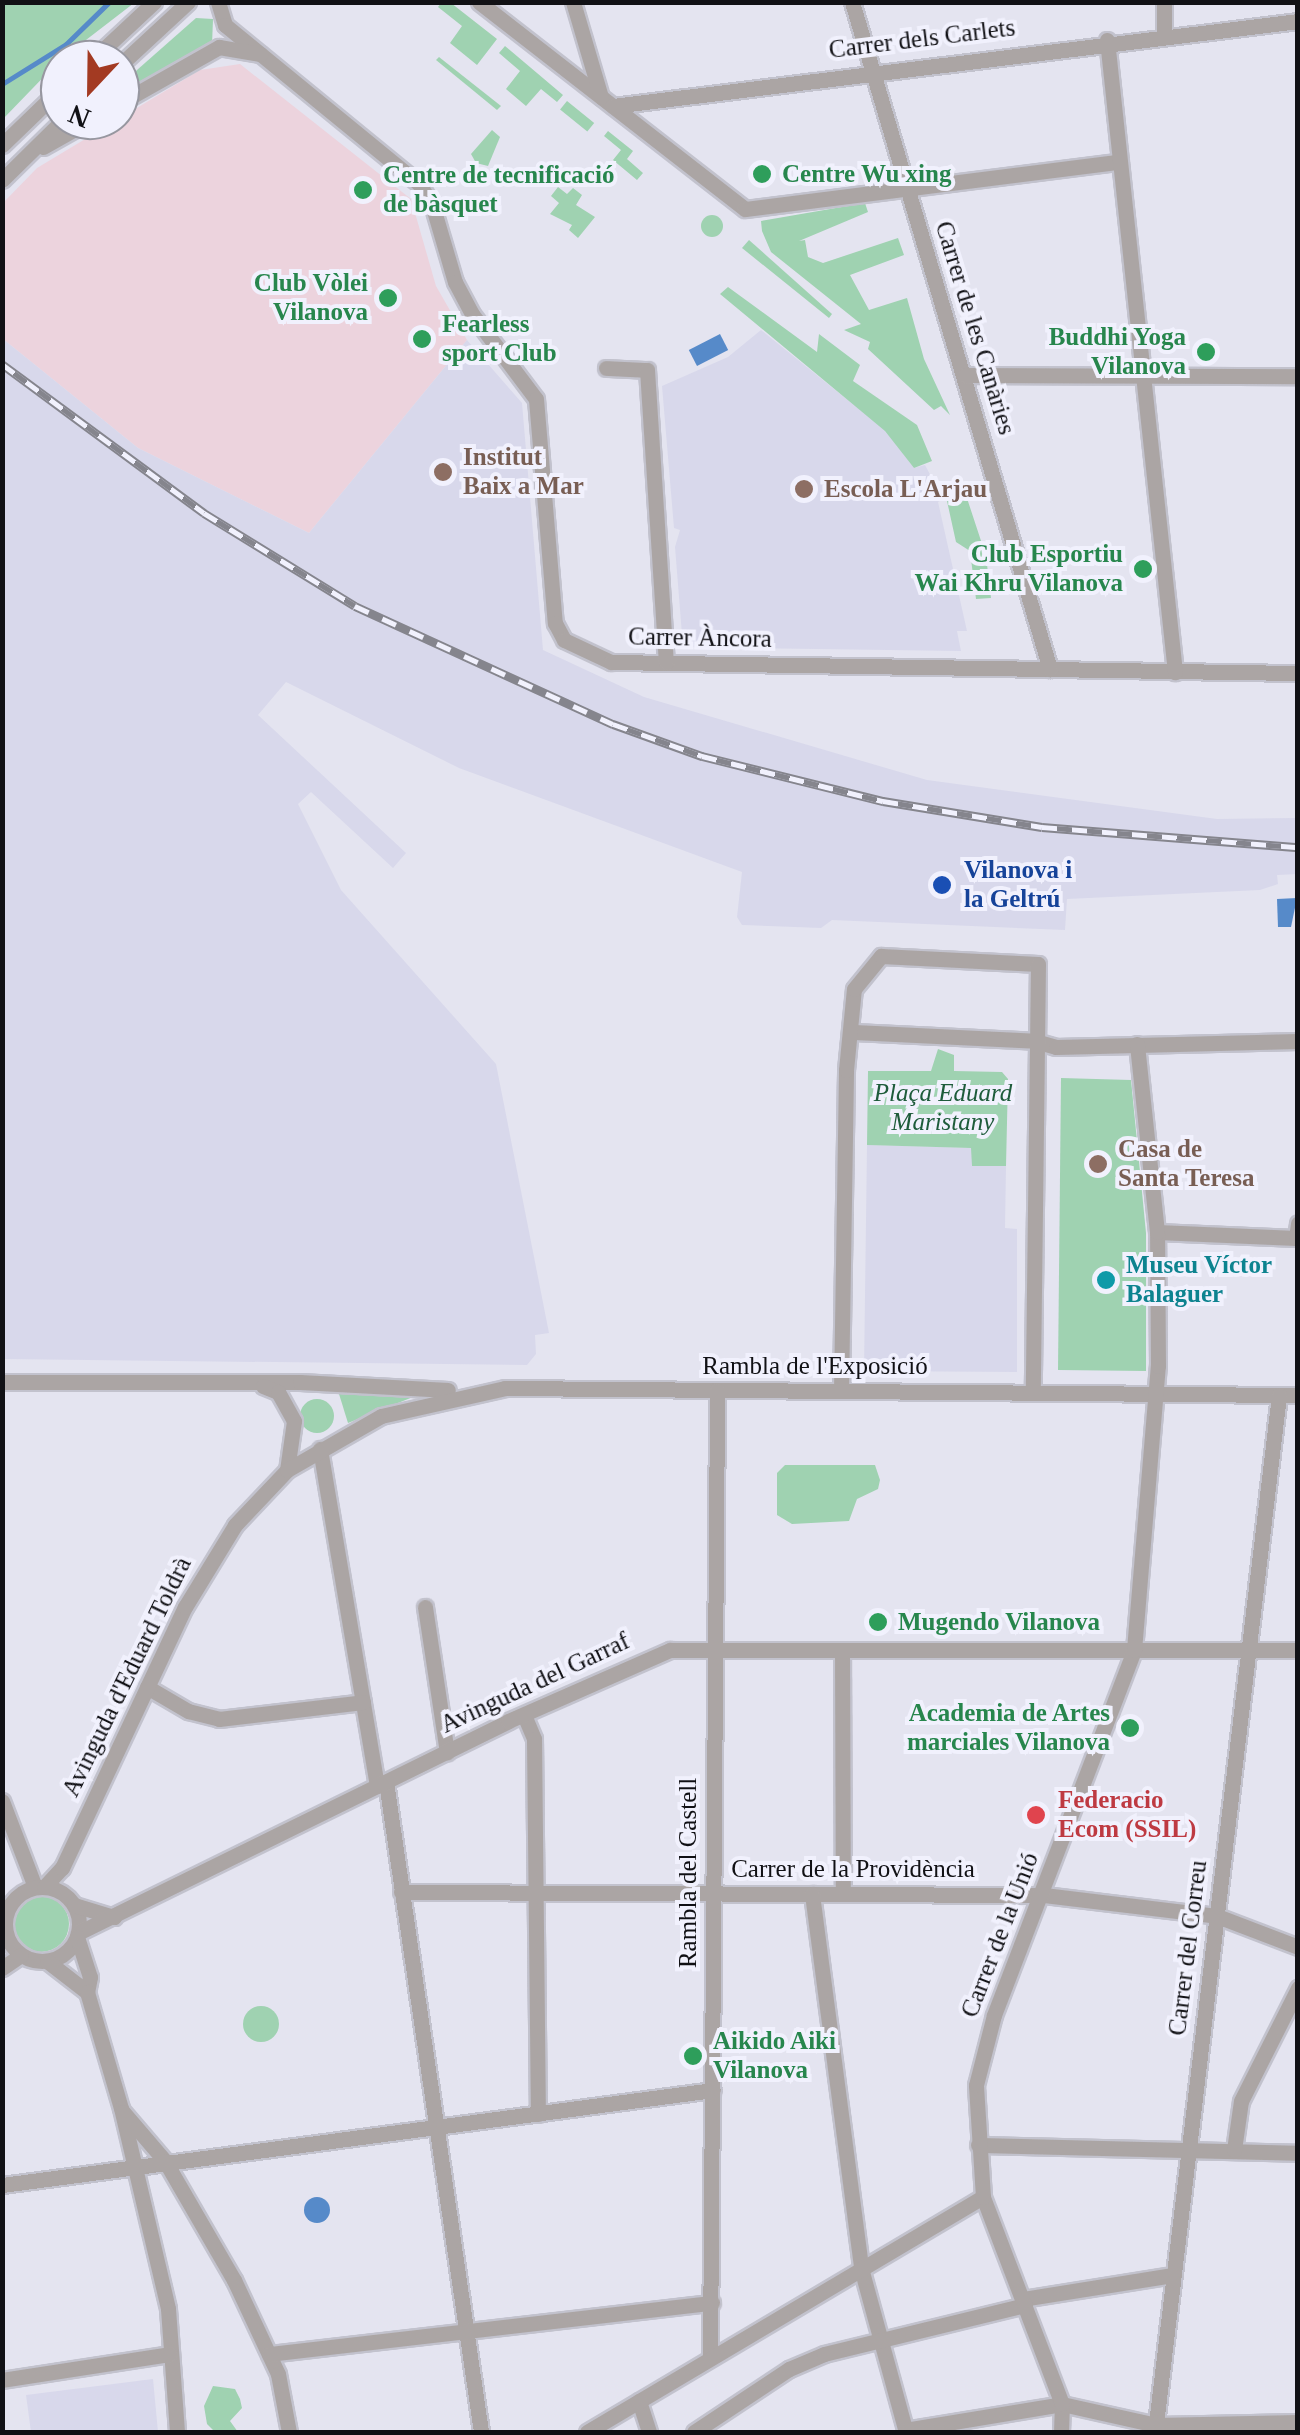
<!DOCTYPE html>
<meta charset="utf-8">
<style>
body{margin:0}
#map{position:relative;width:1300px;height:2435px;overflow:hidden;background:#e4e4f0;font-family:Georgia,serif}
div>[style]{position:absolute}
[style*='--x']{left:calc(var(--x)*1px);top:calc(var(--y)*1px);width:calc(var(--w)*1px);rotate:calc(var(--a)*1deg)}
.commercial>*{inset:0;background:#ecd3dd}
.built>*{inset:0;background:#d8d8eb}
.green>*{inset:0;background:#9fd2b1;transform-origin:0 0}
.round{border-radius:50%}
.water>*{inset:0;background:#568ac9;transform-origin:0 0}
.stream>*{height:5px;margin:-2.5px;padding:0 2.5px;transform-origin:2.5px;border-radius:2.5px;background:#568ac9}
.roads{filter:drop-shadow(2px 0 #c2c2cd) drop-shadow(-2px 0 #c2c2cd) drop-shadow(0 2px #c2c2cd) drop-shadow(0 -2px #c2c2cd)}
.minor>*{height:15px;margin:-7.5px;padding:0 7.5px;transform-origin:7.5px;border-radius:7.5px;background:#aba5a4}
.minor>.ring{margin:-7.5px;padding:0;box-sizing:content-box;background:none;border:15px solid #aba5a4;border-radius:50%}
.rail>*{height:9px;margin-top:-4.5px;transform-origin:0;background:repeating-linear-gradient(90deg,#f1f1fd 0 15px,#85858d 0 30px);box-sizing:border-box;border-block:2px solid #85858d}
.dots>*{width:28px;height:28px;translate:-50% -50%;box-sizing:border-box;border:5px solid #f1f1fd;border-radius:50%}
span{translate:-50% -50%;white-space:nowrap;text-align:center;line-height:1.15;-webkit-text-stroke:8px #f1f1fd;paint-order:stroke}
.street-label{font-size:25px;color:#111115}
.leisure-label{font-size:25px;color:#27864d;font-weight:700}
.left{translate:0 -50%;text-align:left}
.right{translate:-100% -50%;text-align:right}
.education-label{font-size:25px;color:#785e54;font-weight:700}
.transit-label{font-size:25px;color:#164399;font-weight:700}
.park-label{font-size:25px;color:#1e5c3b;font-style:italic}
.culture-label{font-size:25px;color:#0d838f;font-weight:700}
.health-label{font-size:25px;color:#be3a42;font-weight:700}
.frame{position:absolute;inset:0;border:5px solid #111115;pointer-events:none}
.north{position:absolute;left:40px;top:40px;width:100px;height:100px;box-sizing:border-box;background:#f1f1fd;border:2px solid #9797a0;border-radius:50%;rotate:202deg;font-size:28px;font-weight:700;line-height:40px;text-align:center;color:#111115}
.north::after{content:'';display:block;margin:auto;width:35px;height:45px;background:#a33a22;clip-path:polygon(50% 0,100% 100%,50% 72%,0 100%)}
</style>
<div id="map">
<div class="commercial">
<i style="clip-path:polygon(240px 64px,411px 199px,436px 286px,467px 340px,309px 533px,138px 448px,3px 339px,2px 204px,37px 168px,200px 70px)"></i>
</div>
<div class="built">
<i style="clip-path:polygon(761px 330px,886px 431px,914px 468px,925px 465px,943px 499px,938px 502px,967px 631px,957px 631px,961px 651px,683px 647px,675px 547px,680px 530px,674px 528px,662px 386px,728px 357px)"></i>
<i style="clip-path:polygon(3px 339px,138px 448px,309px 533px,467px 340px,522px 403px,543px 650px,644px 697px,927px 780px,1217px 819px,1297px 818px,1297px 874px,1277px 875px,1278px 884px,1260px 890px,1067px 899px,1065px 930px,832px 920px,821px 928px,742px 925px,737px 917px,742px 872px,459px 768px,286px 682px,258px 715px,406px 853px,393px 868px,311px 792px,298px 804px,341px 890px,496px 1064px,549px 1333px,535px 1335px,536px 1354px,527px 1365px,3px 1359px)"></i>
<i style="clip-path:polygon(867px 1145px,972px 1148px,972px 1166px,1006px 1166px,1005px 1228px,1017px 1229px,1017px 1372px,864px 1371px)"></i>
<i style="clip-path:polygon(153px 2379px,158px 2432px,31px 2432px,26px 2395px)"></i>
</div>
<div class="green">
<i style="clip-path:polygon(3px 2px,134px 2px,134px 3px,60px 60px,3px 119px)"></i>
<i style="clip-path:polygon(441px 3px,451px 3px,497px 39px,477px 65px,450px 43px,462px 26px,438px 7px)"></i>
<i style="clip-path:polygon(196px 18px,213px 19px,212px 45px,122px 96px,120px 88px,137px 70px)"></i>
<i style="clip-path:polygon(505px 46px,563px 95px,557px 102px,541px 89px,526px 106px,506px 89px,520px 71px,499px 53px)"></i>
<i style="clip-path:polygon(439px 57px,501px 106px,497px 110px,436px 60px)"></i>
<i style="left:567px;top:101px;width:35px;height:11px;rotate:39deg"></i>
<i style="clip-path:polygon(492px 130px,500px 137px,488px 166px,476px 163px,471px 154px)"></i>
<i style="clip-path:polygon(608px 131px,633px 151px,627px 159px,643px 173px,637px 180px,613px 160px,621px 150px,604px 136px)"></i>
<i style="clip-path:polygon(558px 187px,567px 194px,573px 188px,582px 195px,576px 205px,595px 217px,578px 238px,569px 230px,572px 225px,550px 214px,559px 203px,551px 196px)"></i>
<i style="clip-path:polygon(865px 203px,868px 212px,799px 241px,805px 240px,808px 257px,823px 263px,898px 238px,904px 255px,850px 275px,869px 310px,907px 298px,924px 359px,950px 415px,941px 406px,934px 410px,868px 349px,870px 342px,844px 330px,861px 324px,771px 252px,762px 231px,761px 221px)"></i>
<i class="round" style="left:701px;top:215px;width:22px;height:22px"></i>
<i style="clip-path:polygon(749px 240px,832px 314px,829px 318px,742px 248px)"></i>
<i style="clip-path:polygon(728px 287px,817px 352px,819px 334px,860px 365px,853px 381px,917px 425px,932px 461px,914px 468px,885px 431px,720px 294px)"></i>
<i style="clip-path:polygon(960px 477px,986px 556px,991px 598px,976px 599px,970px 551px,956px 542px,945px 492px)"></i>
<i style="clip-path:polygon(938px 1049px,954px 1055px,954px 1071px,1002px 1072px,1008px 1079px,1006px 1166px,972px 1166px,971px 1148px,867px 1145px,868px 1071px,931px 1071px)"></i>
<i style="clip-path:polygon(1061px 1078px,1131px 1080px,1146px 1233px,1146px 1371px,1058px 1370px)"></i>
<i style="clip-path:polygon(339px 1394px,413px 1397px,348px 1423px)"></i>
<i class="round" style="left:300px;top:1399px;width:34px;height:34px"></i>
<i style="clip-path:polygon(785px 1465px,875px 1465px,880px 1480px,878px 1489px,857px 1499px,849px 1521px,792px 1524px,777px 1515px,777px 1473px)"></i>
<i class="round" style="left:13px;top:1896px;width:56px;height:56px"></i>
<i class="round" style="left:243px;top:2006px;width:36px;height:36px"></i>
<i style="clip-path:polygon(213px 2386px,235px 2389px,240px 2399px,242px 2408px,230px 2421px,238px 2432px,215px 2432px,207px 2424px,204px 2406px)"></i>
</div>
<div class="water">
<i style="left:720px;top:334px;width:18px;height:35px;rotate:63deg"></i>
<i style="clip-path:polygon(1297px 898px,1291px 927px,1278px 927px,1277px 899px)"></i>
<i class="round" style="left:304px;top:2197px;width:26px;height:26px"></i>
</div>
<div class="stream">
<i style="--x:2;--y:84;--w:75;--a:-32"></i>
<i style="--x:66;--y:44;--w:60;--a:-44.3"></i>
</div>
<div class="roads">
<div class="minor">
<i style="--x:218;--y:2;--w:24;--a:73"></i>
<i style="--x:225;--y:25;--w:251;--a:39.3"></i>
<i style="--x:419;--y:184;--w:24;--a:57"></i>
<i style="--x:432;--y:204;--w:81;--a:73.6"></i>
<i style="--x:455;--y:282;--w:36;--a:62"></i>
<i style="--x:472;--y:314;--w:106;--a:53"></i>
<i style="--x:536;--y:399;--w:225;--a:85.2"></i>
<i style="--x:555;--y:623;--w:19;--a:62"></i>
<i style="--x:564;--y:640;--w:52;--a:25.1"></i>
<i style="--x:611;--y:662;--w:687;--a:0.92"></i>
<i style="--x:479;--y:2;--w:337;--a:37.9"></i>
<i style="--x:745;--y:209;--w:377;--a:-7.2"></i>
<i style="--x:573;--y:2;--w:99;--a:73.6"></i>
<i style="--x:852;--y:2;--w:696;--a:73.47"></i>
<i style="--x:1164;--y:33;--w:31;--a:-90"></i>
<i style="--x:1107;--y:40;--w:636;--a:83.86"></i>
<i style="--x:92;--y:60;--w:85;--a:-43.1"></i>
<i style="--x:120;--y:65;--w:93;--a:-42.8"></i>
<i style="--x:120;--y:103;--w:114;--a:-29.5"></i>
<i style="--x:219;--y:47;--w:42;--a:9.7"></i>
<i style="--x:613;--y:106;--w:690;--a:-7.07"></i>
<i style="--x:2;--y:145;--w:81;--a:-44"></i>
<i style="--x:43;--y:147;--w:55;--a:-29.4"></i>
<i style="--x:2;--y:180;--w:86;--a:-44.5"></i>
<i style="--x:606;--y:368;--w:41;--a:2.8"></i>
<i style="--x:647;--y:370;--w:293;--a:86.3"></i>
<i style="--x:965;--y:375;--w:333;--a:0.2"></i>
<i style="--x:854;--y:1032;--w:181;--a:2.8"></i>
<i style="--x:1035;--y:1041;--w:22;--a:16"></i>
<i style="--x:1056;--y:1047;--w:242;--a:-1.4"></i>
<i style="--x:1157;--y:1232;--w:139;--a:2.5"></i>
<i style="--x:1296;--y:1238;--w:15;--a:-82"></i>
<i style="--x:2;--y:1382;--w:298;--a:0"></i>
<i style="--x:300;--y:1382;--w:148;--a:3.1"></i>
<i style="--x:263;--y:1386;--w:16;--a:22"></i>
<i style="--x:278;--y:1392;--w:33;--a:61"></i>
<i style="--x:294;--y:1421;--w:49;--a:98.1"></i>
<i style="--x:841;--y:1391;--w:321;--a:-89.1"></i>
<i style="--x:846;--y:1070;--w:81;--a:-84.4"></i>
<i style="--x:854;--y:989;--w:43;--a:-50.7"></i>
<i style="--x:881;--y:956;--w:157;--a:2.9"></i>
<i style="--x:1038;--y:964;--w:429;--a:90.7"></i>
<i style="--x:320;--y:1449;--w:342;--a:80.4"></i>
<i style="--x:425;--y:1607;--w:147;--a:81.4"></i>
<i style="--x:842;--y:1650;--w:243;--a:89.8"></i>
<i style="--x:147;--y:1687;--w:48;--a:30.3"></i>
<i style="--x:188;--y:1711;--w:32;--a:14"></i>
<i style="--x:219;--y:1719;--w:145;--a:-6.7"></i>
<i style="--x:524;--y:1715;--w:26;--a:67"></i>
<i style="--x:534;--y:1739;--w:375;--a:89.4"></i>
<i style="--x:386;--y:1782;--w:657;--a:81.68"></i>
<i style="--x:2;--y:1801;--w:92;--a:69"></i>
<i class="ring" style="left:5px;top:1887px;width:59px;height:59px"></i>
<i style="--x:44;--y:1887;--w:26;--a:-47"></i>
<i style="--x:62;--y:1868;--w:289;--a:-64.8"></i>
<i style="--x:185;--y:1607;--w:96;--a:-58.6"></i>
<i style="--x:235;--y:1525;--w:76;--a:-46.6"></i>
<i style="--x:287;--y:1470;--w:108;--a:-29.9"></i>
<i style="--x:381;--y:1416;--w:127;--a:-12.7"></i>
<i style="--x:505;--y:1388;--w:793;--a:0.51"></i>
<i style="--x:401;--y:1892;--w:643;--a:0.27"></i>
<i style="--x:1044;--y:1895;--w:174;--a:6.9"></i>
<i style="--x:1217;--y:1916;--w:87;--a:20.9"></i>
<i style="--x:812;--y:1894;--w:377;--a:82.5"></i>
<i style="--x:861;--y:2268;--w:170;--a:74.7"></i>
<i style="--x:74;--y:1905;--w:42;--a:16.7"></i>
<i style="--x:78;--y:1933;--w:479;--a:-26.2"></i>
<i style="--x:508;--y:1721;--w:177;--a:-23.7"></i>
<i style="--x:670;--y:1650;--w:628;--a:0"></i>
<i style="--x:77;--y:1937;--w:42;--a:72"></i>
<i style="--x:90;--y:1977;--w:15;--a:101"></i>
<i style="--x:47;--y:1961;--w:51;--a:37.8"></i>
<i style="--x:87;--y:1992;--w:121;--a:73.7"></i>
<i style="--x:121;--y:2108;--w:206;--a:76.8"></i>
<i style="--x:168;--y:2309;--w:123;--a:85.8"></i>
<i style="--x:2;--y:1968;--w:23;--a:-34"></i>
<i style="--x:123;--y:2112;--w:65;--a:49.4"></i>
<i style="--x:165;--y:2161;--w:138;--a:59.9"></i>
<i style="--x:234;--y:2280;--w:104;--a:64.9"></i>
<i style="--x:278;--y:2374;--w:59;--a:79.3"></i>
<i style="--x:978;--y:2145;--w:320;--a:1.4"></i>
<i style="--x:1234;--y:2150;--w:49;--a:-81.9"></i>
<i style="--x:1241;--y:2101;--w:127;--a:-63.2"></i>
<i style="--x:2;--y:2185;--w:717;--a:-7.61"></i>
<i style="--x:1023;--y:2299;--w:152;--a:-9.1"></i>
<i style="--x:269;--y:2354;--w:446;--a:-6.6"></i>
<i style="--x:710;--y:2355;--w:965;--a:-89.58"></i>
<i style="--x:2;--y:2380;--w:170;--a:-8.8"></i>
<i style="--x:639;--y:2401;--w:33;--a:72"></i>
<i style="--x:905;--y:2430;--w:159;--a:-9.4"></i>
<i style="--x:1062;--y:2404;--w:96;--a:12.6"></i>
<i style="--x:1156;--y:2425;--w:142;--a:-1.2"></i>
<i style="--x:587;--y:2432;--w:460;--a:-30.7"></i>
<i style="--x:694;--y:2432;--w:114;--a:-33.6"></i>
<i style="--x:789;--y:2369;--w:38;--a:-23"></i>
<i style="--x:824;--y:2354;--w:207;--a:-13.7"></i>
<i style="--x:1061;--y:2432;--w:28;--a:-88"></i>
<i style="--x:1062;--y:2404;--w:222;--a:-110.9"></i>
<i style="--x:983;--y:2197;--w:112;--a:-93.6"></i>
<i style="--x:976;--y:2085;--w:72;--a:-75.6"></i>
<i style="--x:994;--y:2015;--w:391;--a:-69"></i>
<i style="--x:1134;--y:1650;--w:285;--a:-85.2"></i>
<i style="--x:1158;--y:1366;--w:134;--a:-90.4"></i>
<i style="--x:1157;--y:1232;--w:189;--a:-96.1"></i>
<i style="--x:1155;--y:2432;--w:1044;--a:-83.18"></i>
</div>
</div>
<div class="rail">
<i style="--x:2;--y:364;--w:251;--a:36.4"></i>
<i style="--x:204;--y:513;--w:177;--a:31.6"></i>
<i style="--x:355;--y:606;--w:284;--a:24.6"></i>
<i style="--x:613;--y:724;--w:95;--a:19.8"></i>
<i style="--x:702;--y:756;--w:187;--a:14"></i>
<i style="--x:883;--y:801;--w:161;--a:9.3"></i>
<i style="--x:1042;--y:827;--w:257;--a:4.5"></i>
</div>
<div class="dots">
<i style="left:762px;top:174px;background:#2e9e5b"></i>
<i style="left:363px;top:190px;background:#2e9e5b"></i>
<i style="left:388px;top:298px;background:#2e9e5b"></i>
<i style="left:422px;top:339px;background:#2e9e5b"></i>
<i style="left:1206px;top:352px;background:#2e9e5b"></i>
<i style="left:443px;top:472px;background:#8d6e63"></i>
<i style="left:804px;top:489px;background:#8d6e63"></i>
<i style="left:1143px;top:569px;background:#2e9e5b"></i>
<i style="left:942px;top:885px;background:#1a4fb4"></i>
<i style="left:1098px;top:1164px;background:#8d6e63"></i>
<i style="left:1106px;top:1280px;background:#0f9aa8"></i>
<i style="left:878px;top:1622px;background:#2e9e5b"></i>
<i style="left:1130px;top:1728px;background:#2e9e5b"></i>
<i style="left:1036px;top:1815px;background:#e0444e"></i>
<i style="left:693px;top:2056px;background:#2e9e5b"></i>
</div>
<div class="street-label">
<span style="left:922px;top:39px;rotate:-7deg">Carrer dels Carlets</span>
<span style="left:975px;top:328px;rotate:73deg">Carrer de les Canàries</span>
<span style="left:700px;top:638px;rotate:1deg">Carrer Àncora</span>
<span style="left:815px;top:1366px">Rambla de l'Exposició</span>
<span style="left:127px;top:1677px;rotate:-64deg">Avinguda d'Eduard Toldrà</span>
<span style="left:535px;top:1683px;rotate:-25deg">Avinguda del Garraf</span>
<span style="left:853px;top:1869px">Carrer de la Providència</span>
<span style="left:688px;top:1873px;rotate:-90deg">Rambla del Castell</span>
<span style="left:1000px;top:1935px;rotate:-69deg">Carrer de la Unió</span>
<span style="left:1188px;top:1948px;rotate:-83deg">Carrer del Correu</span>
</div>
<div class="leisure-label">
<span class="left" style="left:782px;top:174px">Centre Wu xing</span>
<span class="left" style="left:383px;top:190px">Centre de tecnificació<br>de bàsquet</span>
<span class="right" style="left:368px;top:298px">Club Vòlei<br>Vilanova</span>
<span class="left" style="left:442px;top:339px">Fearless<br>sport Club</span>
<span class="right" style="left:1186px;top:352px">Buddhi Yoga<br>Vilanova</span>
<span class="right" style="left:1123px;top:569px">Club Esportiu<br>Wai Khru Vilanova</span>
<span class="left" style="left:898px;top:1622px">Mugendo Vilanova</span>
<span class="right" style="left:1110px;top:1728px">Academia de Artes<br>marciales Vilanova</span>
<span class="left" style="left:713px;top:2056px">Aikido Aiki<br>Vilanova</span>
</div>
<div class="education-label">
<span class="left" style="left:463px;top:472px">Institut<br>Baix a Mar</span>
<span class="left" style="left:824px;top:489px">Escola L'Arjau</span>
<span class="left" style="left:1118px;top:1164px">Casa de<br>Santa Teresa</span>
</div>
<div class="transit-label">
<span class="left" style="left:964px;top:885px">Vilanova i<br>la Geltrú</span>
</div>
<div class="park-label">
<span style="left:943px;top:1108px">Plaça Eduard<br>Maristany</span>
</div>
<div class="culture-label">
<span class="left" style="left:1126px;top:1280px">Museu Víctor<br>Balaguer</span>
</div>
<div class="health-label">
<span class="left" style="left:1058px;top:1815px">Federacio<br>Ecom (SSIL)</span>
</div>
<div class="frame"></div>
<div class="north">N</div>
</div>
